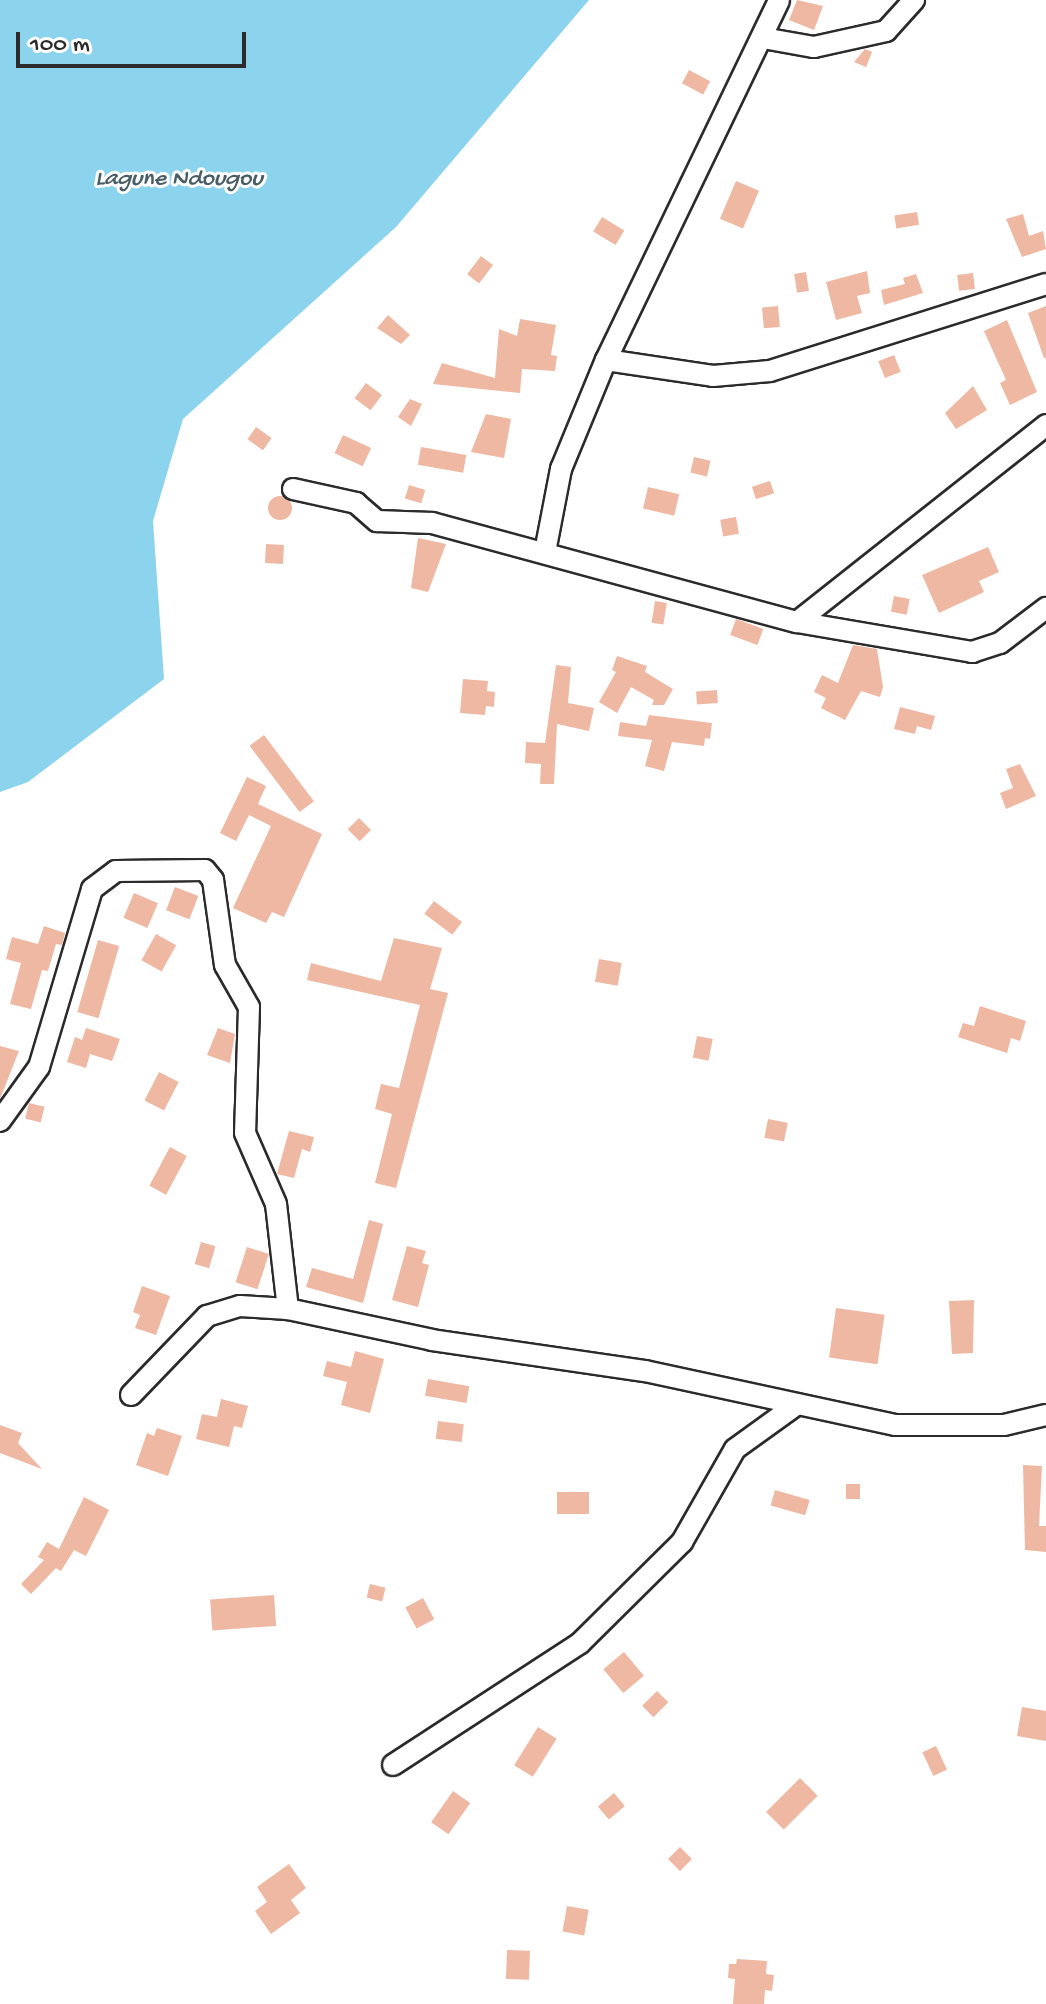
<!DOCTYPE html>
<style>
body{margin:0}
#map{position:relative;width:1046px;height:2004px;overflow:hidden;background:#fff;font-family:"Gochi Hand",sans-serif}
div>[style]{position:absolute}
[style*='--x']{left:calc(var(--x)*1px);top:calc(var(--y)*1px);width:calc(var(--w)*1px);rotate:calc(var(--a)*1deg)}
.water>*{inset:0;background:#8cd3ed}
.building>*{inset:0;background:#efb8a3;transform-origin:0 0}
.round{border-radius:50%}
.roads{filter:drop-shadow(2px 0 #2b2b2b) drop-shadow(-2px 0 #2b2b2b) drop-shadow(0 2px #2b2b2b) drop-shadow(0 -2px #2b2b2b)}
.minor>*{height:20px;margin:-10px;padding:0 10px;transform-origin:10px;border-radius:10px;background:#fff}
span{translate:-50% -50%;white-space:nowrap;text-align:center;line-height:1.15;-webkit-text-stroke:6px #fff;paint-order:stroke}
.water-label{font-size:24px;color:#485d65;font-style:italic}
.scale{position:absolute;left:16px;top:32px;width:230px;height:36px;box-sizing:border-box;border:4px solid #2b2b2b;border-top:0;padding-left:10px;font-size:24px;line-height:28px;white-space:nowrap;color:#2b2b2b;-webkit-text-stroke:6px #fff;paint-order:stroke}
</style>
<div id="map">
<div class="water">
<i style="clip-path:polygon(0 0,589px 0,396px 227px,183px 419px,153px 521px,164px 679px,28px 782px,0 792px)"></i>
</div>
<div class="building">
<i style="clip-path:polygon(797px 0,823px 6px,814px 30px,789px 20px)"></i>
<i style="clip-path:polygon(865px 49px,872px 52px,866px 67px,854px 62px)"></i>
<i style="left:689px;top:70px;width:24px;height:15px;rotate:28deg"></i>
<i style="left:736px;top:181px;width:25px;height:41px;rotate:23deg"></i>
<i style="left:917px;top:212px;width:13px;height:23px;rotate:81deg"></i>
<i style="clip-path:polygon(1023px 214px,1029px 236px,1043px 231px,1046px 249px,1022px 257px,1006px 219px)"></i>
<i style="left:602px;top:217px;width:26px;height:17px;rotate:31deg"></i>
<i style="left:481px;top:256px;width:15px;height:23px;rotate:37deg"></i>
<i style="clip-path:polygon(867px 271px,870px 293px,857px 296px,862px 313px,836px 320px,826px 282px)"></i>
<i style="left:806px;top:272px;width:19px;height:12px;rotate:81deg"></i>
<i style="left:973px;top:273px;width:16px;height:16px;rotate:83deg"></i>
<i style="clip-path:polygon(916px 274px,923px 293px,884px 305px,881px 290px,905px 284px,903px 278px)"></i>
<i style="left:778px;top:306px;width:21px;height:16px;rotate:85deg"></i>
<i style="clip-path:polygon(1046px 306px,1046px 358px,1044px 358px,1028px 313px)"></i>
<i style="clip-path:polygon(388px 315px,410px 335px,401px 344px,377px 328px)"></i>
<i style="clip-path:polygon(520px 319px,556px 325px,551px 355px,557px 356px,555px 371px,522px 369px,520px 393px,433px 384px,442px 363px,495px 378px,499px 329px,517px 336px)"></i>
<i style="clip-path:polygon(1007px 320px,1037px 392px,1010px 405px,1000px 383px,1006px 380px,984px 331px)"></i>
<i style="left:894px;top:355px;width:18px;height:17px;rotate:68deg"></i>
<i style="left:366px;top:383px;width:20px;height:19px;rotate:37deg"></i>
<i style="clip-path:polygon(973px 386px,987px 410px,956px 429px,945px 413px)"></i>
<i style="clip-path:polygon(410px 399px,422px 404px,411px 426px,398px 417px)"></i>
<i style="clip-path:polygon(486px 414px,511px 419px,504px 458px,471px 452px)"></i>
<i style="left:256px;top:427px;width:19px;height:15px;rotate:35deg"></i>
<i style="left:343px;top:435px;width:31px;height:20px;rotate:25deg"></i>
<i style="left:421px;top:447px;width:46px;height:18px;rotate:10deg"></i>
<i style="left:694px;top:457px;width:17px;height:16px;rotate:13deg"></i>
<i style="left:770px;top:481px;width:13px;height:19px;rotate:72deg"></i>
<i style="left:409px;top:485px;width:17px;height:14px;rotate:17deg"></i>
<i style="left:648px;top:487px;width:32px;height:22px;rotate:13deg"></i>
<i class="round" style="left:268px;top:496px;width:24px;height:24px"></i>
<i style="left:736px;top:517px;width:17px;height:16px;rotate:80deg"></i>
<i style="clip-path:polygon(418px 538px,446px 544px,428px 592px,411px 588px)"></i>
<i style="left:266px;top:544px;width:18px;height:19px;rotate:3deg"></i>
<i style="clip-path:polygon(988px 547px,999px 572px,979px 581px,984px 592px,939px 613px,922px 575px)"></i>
<i style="left:894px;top:596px;width:16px;height:16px;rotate:11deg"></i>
<i style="left:655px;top:601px;width:12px;height:22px;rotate:9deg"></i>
<i style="left:736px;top:619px;width:29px;height:17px;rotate:20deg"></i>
<i style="clip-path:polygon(853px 645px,877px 649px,883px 687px,880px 697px,861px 691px,845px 720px,821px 708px,826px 698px,814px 692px,822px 675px,838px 683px)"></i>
<i style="clip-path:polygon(617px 656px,647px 666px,645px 672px,673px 689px,664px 705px,652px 705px,654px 700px,631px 687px,617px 713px,599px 702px,616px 672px,612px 670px)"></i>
<i style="clip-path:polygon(556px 665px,571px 667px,568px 703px,594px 708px,589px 731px,557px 724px,554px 784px,540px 784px,541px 764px,525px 763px,526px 742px,545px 743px)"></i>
<i style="clip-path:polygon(463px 679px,488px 681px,487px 691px,495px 692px,494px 707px,486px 706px,485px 715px,460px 713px)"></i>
<i style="left:717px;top:690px;width:13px;height:21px;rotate:86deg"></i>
<i style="clip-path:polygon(900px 707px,935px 716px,931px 730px,917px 726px,915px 734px,894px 729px)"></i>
<i style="clip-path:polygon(649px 715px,712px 723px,710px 739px,705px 738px,704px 746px,672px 742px,664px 771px,645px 766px,652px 740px,618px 736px,620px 722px,646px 726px)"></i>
<i style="left:264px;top:735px;width:83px;height:18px;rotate:53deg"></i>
<i style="clip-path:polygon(1020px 764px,1036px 796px,1006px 809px,1000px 793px,1013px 788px,1006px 769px)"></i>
<i style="clip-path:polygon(247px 777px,266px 786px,258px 804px,322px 834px,284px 917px,272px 912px,266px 923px,233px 908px,271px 826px,249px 815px,236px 841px,220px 833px)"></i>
<i style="left:359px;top:818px;width:17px;height:16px;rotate:45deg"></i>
<i style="left:175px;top:887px;width:25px;height:25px;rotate:21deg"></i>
<i style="left:134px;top:893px;width:26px;height:27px;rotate:23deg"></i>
<i style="left:434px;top:901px;width:35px;height:16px;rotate:37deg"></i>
<i style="clip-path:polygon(44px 926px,65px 933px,62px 945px,56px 944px,48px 971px,42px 970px,31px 1009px,10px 1004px,21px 963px,6px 959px,12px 937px,38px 944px)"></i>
<i style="left:156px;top:934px;width:23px;height:30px;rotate:29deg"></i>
<i style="clip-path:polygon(394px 938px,442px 948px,430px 989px,448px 993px,396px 1188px,375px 1183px,392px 1114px,375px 1109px,381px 1084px,399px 1088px,420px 1005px,307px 980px,311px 963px,381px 981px)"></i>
<i style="left:98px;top:940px;width:22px;height:75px;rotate:16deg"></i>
<i style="left:599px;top:959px;width:23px;height:23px;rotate:10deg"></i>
<i style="clip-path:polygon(980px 1006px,1026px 1021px,1020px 1041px,1011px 1038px,1007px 1053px,958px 1037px,963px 1023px,974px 1026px)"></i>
<i style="clip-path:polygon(86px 1028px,120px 1039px,112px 1061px,90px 1054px,86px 1068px,67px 1062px,75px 1037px,82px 1040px)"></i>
<i style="clip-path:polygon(218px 1028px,235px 1034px,230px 1063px,207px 1055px)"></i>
<i style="left:697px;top:1036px;width:16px;height:22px;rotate:11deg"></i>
<i style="clip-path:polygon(0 1046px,19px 1051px,0 1099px)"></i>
<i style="left:159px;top:1072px;width:22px;height:32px;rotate:27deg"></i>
<i style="left:29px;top:1103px;width:16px;height:16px;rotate:14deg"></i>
<i style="left:768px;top:1119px;width:20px;height:19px;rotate:11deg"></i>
<i style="clip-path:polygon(289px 1131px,314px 1137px,310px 1152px,302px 1149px,294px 1178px,277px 1174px)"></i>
<i style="left:170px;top:1147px;width:19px;height:44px;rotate:28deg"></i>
<i style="clip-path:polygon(369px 1220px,383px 1224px,363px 1303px,306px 1287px,312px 1268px,353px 1279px)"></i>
<i style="left:201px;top:1242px;width:15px;height:23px;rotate:16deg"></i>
<i style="clip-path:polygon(407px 1246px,426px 1251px,422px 1263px,429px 1265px,418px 1307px,392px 1300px)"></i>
<i style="left:247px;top:1247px;width:23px;height:37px;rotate:18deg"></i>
<i style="clip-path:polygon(142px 1286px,170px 1296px,156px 1335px,135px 1328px,140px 1315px,133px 1312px)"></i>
<i style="clip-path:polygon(974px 1300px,973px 1353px,952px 1354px,949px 1301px)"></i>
<i style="left:836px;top:1308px;width:49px;height:50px;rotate:8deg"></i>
<i style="clip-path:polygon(355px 1351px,384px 1359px,370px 1413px,341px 1405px,347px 1382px,323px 1376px,327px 1361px,351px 1367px)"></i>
<i style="left:428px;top:1379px;width:42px;height:17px;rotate:10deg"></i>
<i style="clip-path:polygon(221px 1399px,248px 1406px,242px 1428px,234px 1426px,229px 1447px,196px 1439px,202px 1414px,217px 1417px)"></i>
<i style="left:438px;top:1421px;width:26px;height:18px;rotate:7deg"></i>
<i style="clip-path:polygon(0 1425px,22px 1433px,18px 1443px,42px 1469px,0 1453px)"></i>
<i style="clip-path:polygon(157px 1428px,182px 1436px,168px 1476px,136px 1465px,147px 1433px,154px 1436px)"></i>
<i style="clip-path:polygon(1023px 1465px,1042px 1466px,1039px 1526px,1046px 1526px,1046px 1552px,1025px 1550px)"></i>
<i style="left:846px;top:1484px;width:14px;height:15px"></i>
<i style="left:775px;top:1490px;width:36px;height:16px;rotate:16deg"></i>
<i style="left:557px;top:1492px;width:32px;height:22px"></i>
<i style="clip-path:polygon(84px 1497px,109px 1510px,86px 1556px,74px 1550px,61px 1571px,56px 1568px,31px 1594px,21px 1584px,44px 1560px,38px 1557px,47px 1542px,59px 1549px)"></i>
<i style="left:370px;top:1584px;width:16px;height:14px;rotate:14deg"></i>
<i style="left:274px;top:1595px;width:31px;height:64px;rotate:86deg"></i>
<i style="left:423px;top:1598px;width:24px;height:20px;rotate:62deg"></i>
<i style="left:624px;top:1652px;width:31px;height:27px;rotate:50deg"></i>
<i style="left:657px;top:1691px;width:16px;height:21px;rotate:45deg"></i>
<i style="clip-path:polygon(1022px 1707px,1046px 1711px,1046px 1741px,1017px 1736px)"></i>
<i style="left:538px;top:1727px;width:22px;height:45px;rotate:32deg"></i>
<i style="left:936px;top:1746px;width:26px;height:15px;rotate:65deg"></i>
<i style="left:800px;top:1778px;width:25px;height:48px;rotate:45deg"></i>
<i style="left:453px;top:1791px;width:21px;height:38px;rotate:35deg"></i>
<i style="left:614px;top:1793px;width:17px;height:21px;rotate:50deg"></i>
<i style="left:680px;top:1847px;width:17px;height:17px;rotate:45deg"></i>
<i style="clip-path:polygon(289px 1864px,306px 1888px,291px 1900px,300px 1913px,271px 1934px,255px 1911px,267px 1902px,257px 1887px)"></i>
<i style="left:567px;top:1906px;width:22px;height:26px;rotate:10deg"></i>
<i style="left:507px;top:1950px;width:23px;height:29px;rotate:2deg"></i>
<i style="clip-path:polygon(737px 1959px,767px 1961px,766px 1974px,774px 1975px,772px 1991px,765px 1990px,764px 2004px,733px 2004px,735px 1979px,728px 1978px,729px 1964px,736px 1964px)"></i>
</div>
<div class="roads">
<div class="minor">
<i style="--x:763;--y:38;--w:52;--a:10"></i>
<i style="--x:814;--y:47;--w:74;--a:-12.5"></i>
<i style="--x:886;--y:31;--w:42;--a:-47.9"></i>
<i style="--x:606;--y:360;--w:108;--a:8.5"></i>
<i style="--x:713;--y:376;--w:57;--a:-5"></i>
<i style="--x:770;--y:371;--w:289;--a:-17.5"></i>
<i style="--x:293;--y:489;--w:65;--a:12.5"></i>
<i style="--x:356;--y:503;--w:28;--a:41"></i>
<i style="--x:377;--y:521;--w:55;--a:2.1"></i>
<i style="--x:432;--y:523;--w:378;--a:15.2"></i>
<i style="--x:797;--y:622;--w:178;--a:9.7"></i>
<i style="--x:972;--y:652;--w:29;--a:-18"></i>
<i style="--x:1000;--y:643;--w:58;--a:-37.3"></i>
<i style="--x:545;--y:552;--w:85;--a:-79.1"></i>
<i style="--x:561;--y:469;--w:118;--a:-67.6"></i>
<i style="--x:606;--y:360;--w:399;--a:-64.3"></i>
<i style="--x:797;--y:622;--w:318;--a:-38.3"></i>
<i style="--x:0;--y:1121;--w:67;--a:-54.2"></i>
<i style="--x:39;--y:1067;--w:186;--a:-73.4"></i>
<i style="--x:92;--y:889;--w:30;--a:-37"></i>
<i style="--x:116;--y:871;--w:89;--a:-0.6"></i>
<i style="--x:205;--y:870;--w:13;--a:51"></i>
<i style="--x:213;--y:880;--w:86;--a:82"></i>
<i style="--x:225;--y:965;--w:48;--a:60.3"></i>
<i style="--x:249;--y:1007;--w:126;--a:91.8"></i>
<i style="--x:245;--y:1133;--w:77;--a:66.4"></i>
<i style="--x:276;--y:1204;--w:106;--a:83.5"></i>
<i style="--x:131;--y:1395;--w:110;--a:-46.1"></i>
<i style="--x:207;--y:1316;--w:34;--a:-17"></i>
<i style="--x:240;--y:1306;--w:48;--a:3.6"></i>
<i style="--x:288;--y:1309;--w:147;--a:12.1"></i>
<i style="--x:432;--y:1340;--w:215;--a:8.3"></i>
<i style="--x:645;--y:1371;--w:256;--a:12.2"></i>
<i style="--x:895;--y:1425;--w:109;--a:0"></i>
<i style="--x:1004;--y:1425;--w:43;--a:-13.4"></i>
<i style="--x:393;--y:1765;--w:223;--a:-33.1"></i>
<i style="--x:580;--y:1643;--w:144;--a:-44.7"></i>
<i style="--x:682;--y:1542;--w:107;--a:-60.3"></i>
<i style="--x:735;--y:1449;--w:75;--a:-35.8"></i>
</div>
</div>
<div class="water-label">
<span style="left:179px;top:180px">Lagune Ndougou</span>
</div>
<div class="scale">100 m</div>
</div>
